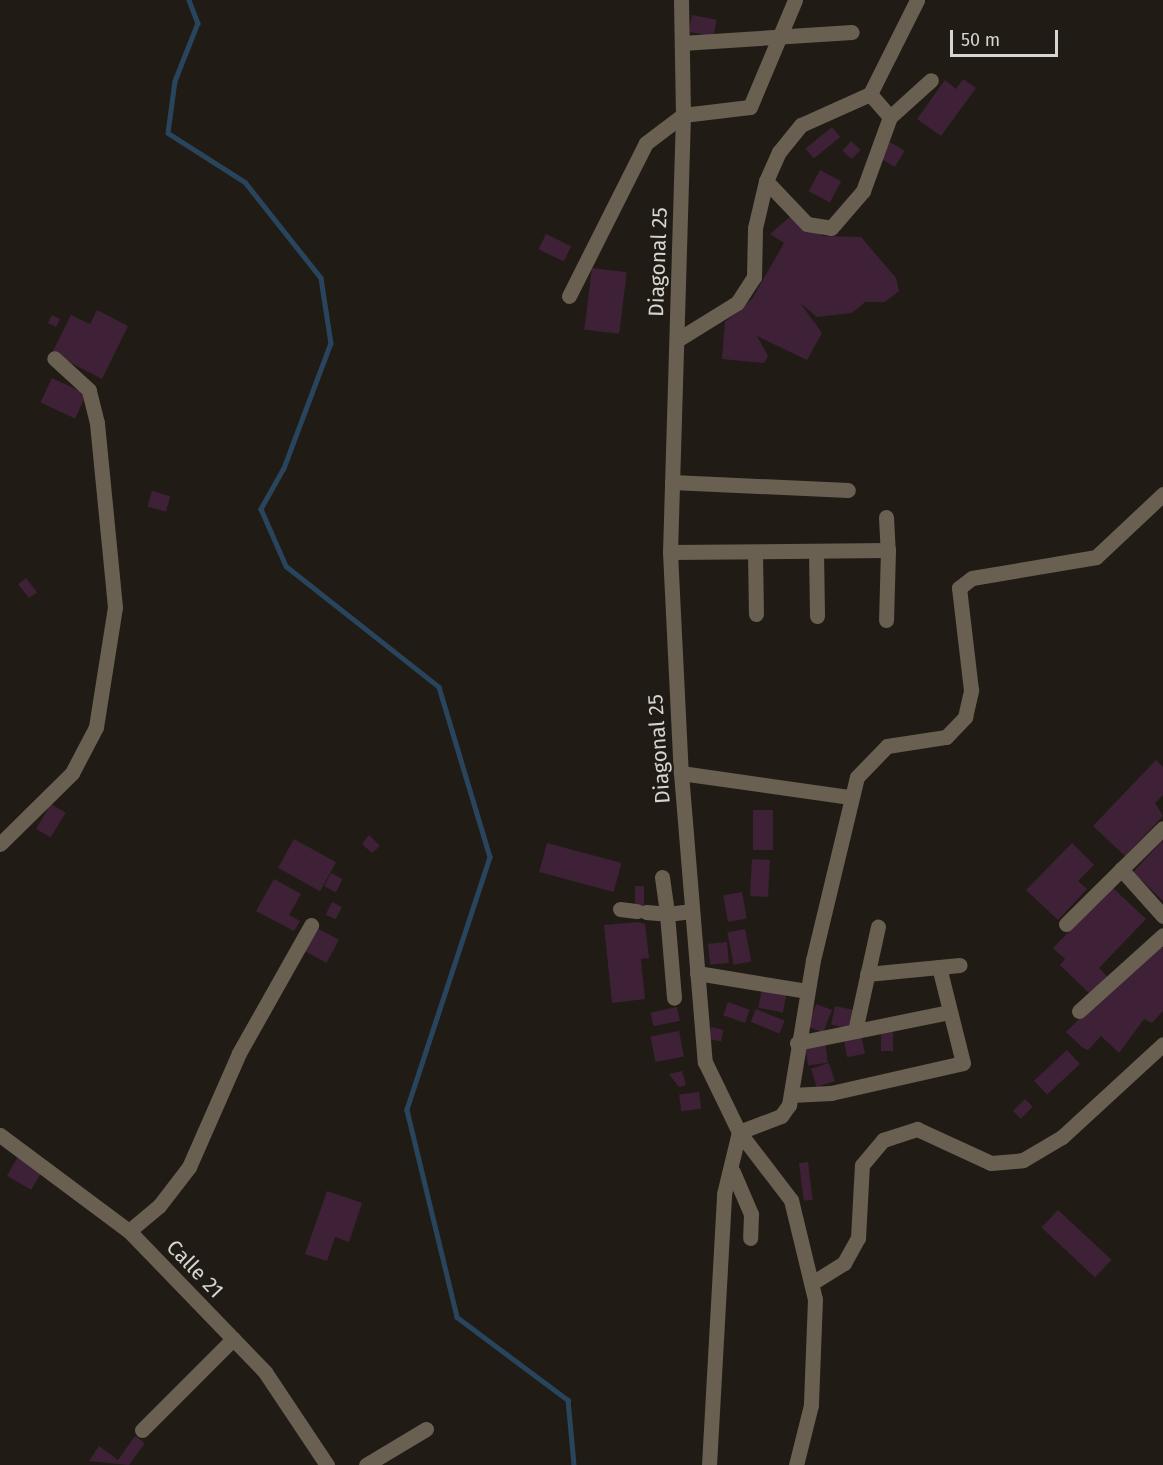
<!DOCTYPE html>
<style>
body{margin:0}
#map{position:relative;width:1163px;height:1465px;overflow:hidden;background:#201c15;font-family:"Fira Sans",sans-serif}
div>[style]{position:absolute}
[style*='--x']{left:calc(var(--x)*1px);top:calc(var(--y)*1px);width:calc(var(--w)*1px);rotate:calc(var(--a)*1deg)}
.stream>*{height:4.5px;margin:-2.25px;padding:0 2.25px;transform-origin:2.25px;border-radius:2.25px;background:#29455d}
.building>*{inset:0;background:#3e2136;transform-origin:0 0}
.minor>*{height:15px;margin:-7.5px;padding:0 7.5px;transform-origin:7.5px;border-radius:7.5px;background:#696052}
span{translate:-50% -50%;white-space:nowrap;text-align:center;line-height:1.15;-webkit-text-stroke:4.5px #201c15;paint-order:stroke}
.street-label{font-size:21px;color:#d7d5d0}
.scale{position:absolute;left:950px;top:30px;width:108px;height:27px;box-sizing:border-box;border:3px solid #d7d5d0;border-top:0;padding-left:8px;font-size:18px;line-height:21px;white-space:nowrap;color:#d7d5d0;-webkit-text-stroke:4px #201c15;paint-order:stroke}
</style>
<div id="map">
<div class="stream">
<i style="--x:189;--y:0;--w:25;--a:69"></i>
<i style="--x:198;--y:23;--w:62;--a:111.6"></i>
<i style="--x:175;--y:81;--w:52;--a:97.7"></i>
<i style="--x:168;--y:133;--w:91;--a:32.5"></i>
<i style="--x:245;--y:182;--w:122;--a:51.6"></i>
<i style="--x:321;--y:278;--w:66;--a:81.3"></i>
<i style="--x:331;--y:343;--w:134;--a:110.6"></i>
<i style="--x:284;--y:468;--w:47;--a:119.3"></i>
<i style="--x:261;--y:509;--w:62;--a:66.3"></i>
<i style="--x:286;--y:566;--w:195;--a:38.3"></i>
<i style="--x:439;--y:687;--w:177;--a:73.3"></i>
<i style="--x:490;--y:857;--w:266;--a:108.2"></i>
<i style="--x:407;--y:1110;--w:213;--a:76.4"></i>
<i style="--x:457;--y:1317;--w:139;--a:36.8"></i>
<i style="--x:568;--y:1400;--w:65;--a:84.7"></i>
</div>
<div class="building">
<i style="left:692px;top:15px;width:25px;height:17px;rotate:11deg"></i>
<i style="clip-path:polygon(963px 79px,976px 88px,941px 136px,917px 119px,945px 80px,956px 89px)"></i>
<i style="left:832px;top:127px;width:13px;height:34px;rotate:51deg"></i>
<i style="left:851px;top:141px;width:13px;height:13px;rotate:42deg"></i>
<i style="left:890px;top:142px;width:17px;height:19px;rotate:31deg"></i>
<i style="left:820px;top:170px;width:24px;height:24px;rotate:28deg"></i>
<i style="clip-path:polygon(799px 209px,822px 236px,861px 237px,896px 278px,899px 291px,885px 302px,865px 302px,852px 313px,817px 317px,800px 303px,822px 333px,807px 360px,757px 336px,768px 356px,764px 363px,722px 359px,725px 322px,752px 299px,784px 243px,770px 234px)"></i>
<i style="left:546px;top:234px;width:28px;height:17px;rotate:26deg"></i>
<i style="left:592px;top:268px;width:35px;height:62px;rotate:7deg"></i>
<i style="clip-path:polygon(97px 310px,128px 326px,102px 379px,52px 353px,71px 315px,90px 324px)"></i>
<i style="left:52px;top:315px;width:9px;height:9px;rotate:27deg"></i>
<i style="left:52px;top:378px;width:38px;height:27px;rotate:25deg"></i>
<i style="left:152px;top:491px;width:19px;height:16px;rotate:16deg"></i>
<i style="left:26px;top:578px;width:18px;height:10px;rotate:52deg"></i>
<i style="clip-path:polygon(1156px 760px,1163px 767px,1163px 795px,1155px 803px,1163px 816px,1125px 856px,1093px 826px)"></i>
<i style="left:51px;top:804px;width:17px;height:29px;rotate:31deg"></i>
<i style="left:753px;top:810px;width:20px;height:40px"></i>
<i style="clip-path:polygon(369px 835px,380px 846px,372px 853px,362px 844px)"></i>
<i style="left:294px;top:839px;width:48px;height:33px;rotate:29deg"></i>
<i style="clip-path:polygon(1163px 840px,1163px 901px,1133px 872px)"></i>
<i style="left:547px;top:843px;width:77px;height:30px;rotate:15deg"></i>
<i style="clip-path:polygon(1072px 843px,1094px 865px,1078px 881px,1087px 889px,1058px 920px,1026px 890px)"></i>
<i style="left:752px;top:859px;width:18px;height:37px;rotate:3deg"></i>
<i style="left:331px;top:873px;width:13px;height:15px;rotate:27deg"></i>
<i style="clip-path:polygon(274px 879px,301px 894px,289px 915px,300px 921px,294px 931px,256px 911px)"></i>
<i style="left:635px;top:886px;width:9px;height:31px"></i>
<i style="clip-path:polygon(1112px 887px,1146px 919px,1099px 968px,1110px 979px,1093px 997px,1060px 965px,1065px 959px,1053px 948px)"></i>
<i style="left:742px;top:892px;width:27px;height:19px;rotate:80deg"></i>
<i style="left:332px;top:902px;width:11px;height:14px;rotate:27deg"></i>
<i style="clip-path:polygon(638px 922px,645px 924px,649px 958px,641px 959px,645px 999px,612px 1003px,604px 925px)"></i>
<i style="left:315px;top:927px;width:27px;height:26px;rotate:28deg"></i>
<i style="left:745px;top:929px;width:33px;height:18px;rotate:79deg"></i>
<i style="left:727px;top:942px;width:21px;height:19px;rotate:85deg"></i>
<i style="clip-path:polygon(1156px 944px,1163px 948px,1163px 1011px,1152px 1023px,1144px 1019px,1119px 1053px,1101px 1036px,1088px 1050px,1083px 1048px,1066px 1032px)"></i>
<i style="left:762px;top:989px;width:25px;height:19px;rotate:11deg"></i>
<i style="left:728px;top:1002px;width:23px;height:14px;rotate:20deg"></i>
<i style="left:816px;top:1004px;width:17px;height:24px;rotate:21deg"></i>
<i style="left:835px;top:1006px;width:19px;height:19px;rotate:12deg"></i>
<i style="left:677px;top:1007px;width:14px;height:27px;rotate:78deg"></i>
<i style="left:756px;top:1009px;width:31px;height:14px;rotate:22deg"></i>
<i style="left:711px;top:1027px;width:13px;height:12px;rotate:13deg"></i>
<i style="left:881px;top:1029px;width:12px;height:22px"></i>
<i style="left:679px;top:1031px;width:26px;height:29px;rotate:79deg"></i>
<i style="left:861px;top:1035px;width:19px;height:18px;rotate:78deg"></i>
<i style="left:825px;top:1042px;width:21px;height:20px;rotate:82deg"></i>
<i style="left:1067px;top:1050px;width:19px;height:45px;rotate:47deg"></i>
<i style="left:829px;top:1063px;width:19px;height:19px;rotate:72deg"></i>
<i style="clip-path:polygon(682px 1071px,686px 1085px,679px 1087px,669px 1074px)"></i>
<i style="left:699px;top:1092px;width:17px;height:20px;rotate:83deg"></i>
<i style="left:1025px;top:1099px;width:11px;height:17px;rotate:45deg"></i>
<i style="left:19px;top:1155px;width:28px;height:24px;rotate:30deg"></i>
<i style="left:808px;top:1162px;width:38px;height:9px;rotate:83deg"></i>
<i style="clip-path:polygon(327px 1191px,362px 1203px,349px 1242px,335px 1237px,327px 1261px,305px 1254px)"></i>
<i style="left:1058px;top:1210px;width:73px;height:24px;rotate:43deg"></i>
<i style="clip-path:polygon(135px 1436px,145px 1443px,129px 1465px,89px 1461px,99px 1446px,118px 1460px)"></i>
</div>
<div class="minor">
<i style="--x:681;--y:0;--w:115;--a:89"></i>
<i style="--x:683;--y:115;--w:437;--a:91.7"></i>
<i style="--x:670;--y:552;--w:221;--a:87.2"></i>
<i style="--x:681;--y:773;--w:290;--a:85.3"></i>
<i style="--x:705;--y:1062;--w:78;--a:64.1"></i>
<i style="--x:739;--y:1132;--w:86;--a:52.6"></i>
<i style="--x:791;--y:1200;--w:102;--a:76.4"></i>
<i style="--x:815;--y:1299;--w:106;--a:92.2"></i>
<i style="--x:811;--y:1405;--w:62;--a:104"></i>
<i style="--x:682;--y:43;--w:170;--a:-3.7"></i>
<i style="--x:870;--y:94;--w:30;--a:49"></i>
<i style="--x:766;--y:181;--w:59;--a:46.4"></i>
<i style="--x:807;--y:224;--w:24;--a:9"></i>
<i style="--x:831;--y:228;--w:49;--a:-49.1"></i>
<i style="--x:863;--y:191;--w:79;--a:-70"></i>
<i style="--x:890;--y:117;--w:55;--a:-42.1"></i>
<i style="--x:569;--y:296;--w:171;--a:-63.3"></i>
<i style="--x:646;--y:143;--w:46;--a:-37.1"></i>
<i style="--x:683;--y:115;--w:67;--a:-6.8"></i>
<i style="--x:750;--y:107;--w:116;--a:-67.2"></i>
<i style="--x:677;--y:340;--w:70;--a:-31.7"></i>
<i style="--x:737;--y:303;--w:31;--a:-57"></i>
<i style="--x:754;--y:277;--w:49;--a:-88.8"></i>
<i style="--x:755;--y:228;--w:48;--a:-76.8"></i>
<i style="--x:766;--y:181;--w:32;--a:-66"></i>
<i style="--x:779;--y:152;--w:35;--a:-51"></i>
<i style="--x:801;--y:125;--w:76;--a:-24.2"></i>
<i style="--x:870;--y:94;--w:105;--a:-63.4"></i>
<i style="--x:672;--y:482;--w:176;--a:2.6"></i>
<i style="--x:886;--y:517;--w:33;--a:87"></i>
<i style="--x:816;--y:551;--w:65;--a:89.1"></i>
<i style="--x:670;--y:552;--w:218;--a:-0.5"></i>
<i style="--x:888;--y:550;--w:70;--a:91.6"></i>
<i style="--x:755;--y:552;--w:62;--a:89.1"></i>
<i style="--x:681;--y:773;--w:171;--a:8.1"></i>
<i style="--x:0;--y:844;--w:101;--a:-44.6"></i>
<i style="--x:72;--y:773;--w:52;--a:-62.4"></i>
<i style="--x:96;--y:727;--w:121;--a:-81"></i>
<i style="--x:115;--y:607;--w:185;--a:-95.6"></i>
<i style="--x:97;--y:423;--w:34;--a:-104"></i>
<i style="--x:89;--y:390;--w:47;--a:-137.6"></i>
<i style="--x:1121;--y:869;--w:63;--a:48.2"></i>
<i style="--x:662;--y:877;--w:37;--a:82"></i>
<i style="--x:667;--y:914;--w:25;--a:-7"></i>
<i style="--x:620;--y:909;--w:17;--a:7"></i>
<i style="--x:646;--y:912;--w:21;--a:5"></i>
<i style="--x:667;--y:914;--w:84;--a:85.2"></i>
<i style="--x:1066;--y:924;--w:136;--a:-44.7"></i>
<i style="--x:697;--y:973;--w:111;--a:9.3"></i>
<i style="--x:867;--y:974;--w:93;--a:-5.5"></i>
<i style="--x:1079;--y:1011;--w:113;--a:-42.1"></i>
<i style="--x:855;--y:1031;--w:107;--a:-77.6"></i>
<i style="--x:797;--y:1043;--w:156;--a:-11.5"></i>
<i style="--x:791;--y:1095;--w:40;--a:-2.9"></i>
<i style="--x:831;--y:1093;--w:135;--a:-12.8"></i>
<i style="--x:963;--y:1063;--w:99;--a:-104"></i>
<i style="--x:739;--y:1132;--w:45;--a:-20.9"></i>
<i style="--x:781;--y:1116;--w:14;--a:-54"></i>
<i style="--x:789;--y:1105;--w:147;--a:-80.6"></i>
<i style="--x:813;--y:960;--w:188;--a:-76.5"></i>
<i style="--x:857;--y:777;--w:43;--a:-45.9"></i>
<i style="--x:887;--y:746;--w:60;--a:-8.7"></i>
<i style="--x:946;--y:737;--w:28;--a:-46"></i>
<i style="--x:965;--y:717;--w:28;--a:-77"></i>
<i style="--x:971;--y:690;--w:103;--a:-96.7"></i>
<i style="--x:959;--y:588;--w:16;--a:-38"></i>
<i style="--x:972;--y:578;--w:126;--a:-9.6"></i>
<i style="--x:1096;--y:557;--w:92;--a:-43.2"></i>
<i style="--x:0;--y:1135;--w:161;--a:36.7"></i>
<i style="--x:129;--y:1231;--w:196;--a:46"></i>
<i style="--x:265;--y:1372;--w:112;--a:56.3"></i>
<i style="--x:733;--y:1172;--w:46;--a:66.8"></i>
<i style="--x:751;--y:1214;--w:24;--a:92"></i>
<i style="--x:129;--y:1231;--w:39;--a:-40"></i>
<i style="--x:159;--y:1206;--w:49;--a:-52.4"></i>
<i style="--x:189;--y:1167;--w:124;--a:-66.3"></i>
<i style="--x:239;--y:1053;--w:147;--a:-60.6"></i>
<i style="--x:812;--y:1283;--w:38;--a:-32"></i>
<i style="--x:844;--y:1263;--w:29;--a:-61"></i>
<i style="--x:858;--y:1238;--w:73;--a:-86.9"></i>
<i style="--x:862;--y:1165;--w:33;--a:-50"></i>
<i style="--x:883;--y:1140;--w:36;--a:-18"></i>
<i style="--x:917;--y:1129;--w:81;--a:24.7"></i>
<i style="--x:991;--y:1163;--w:32;--a:-5"></i>
<i style="--x:1023;--y:1160;--w:45;--a:-30.5"></i>
<i style="--x:1062;--y:1137;--w:137;--a:-42.6"></i>
<i style="--x:142;--y:1430;--w:129;--a:-45"></i>
<i style="--x:366;--y:1465;--w:70;--a:-31"></i>
<i style="--x:709;--y:1465;--w:271;--a:-86.8"></i>
<i style="--x:724;--y:1194;--w:64;--a:-76.4"></i>
</div>
<div class="street-label">
<span style="left:658px;top:262px;rotate:-88deg">Diagonal 25</span>
<span style="left:659px;top:749px;rotate:-94deg">Diagonal 25</span>
<span style="left:195px;top:1269px;rotate:46deg">Calle 21</span>
</div>
<div class="scale">50 m</div>
</div>
